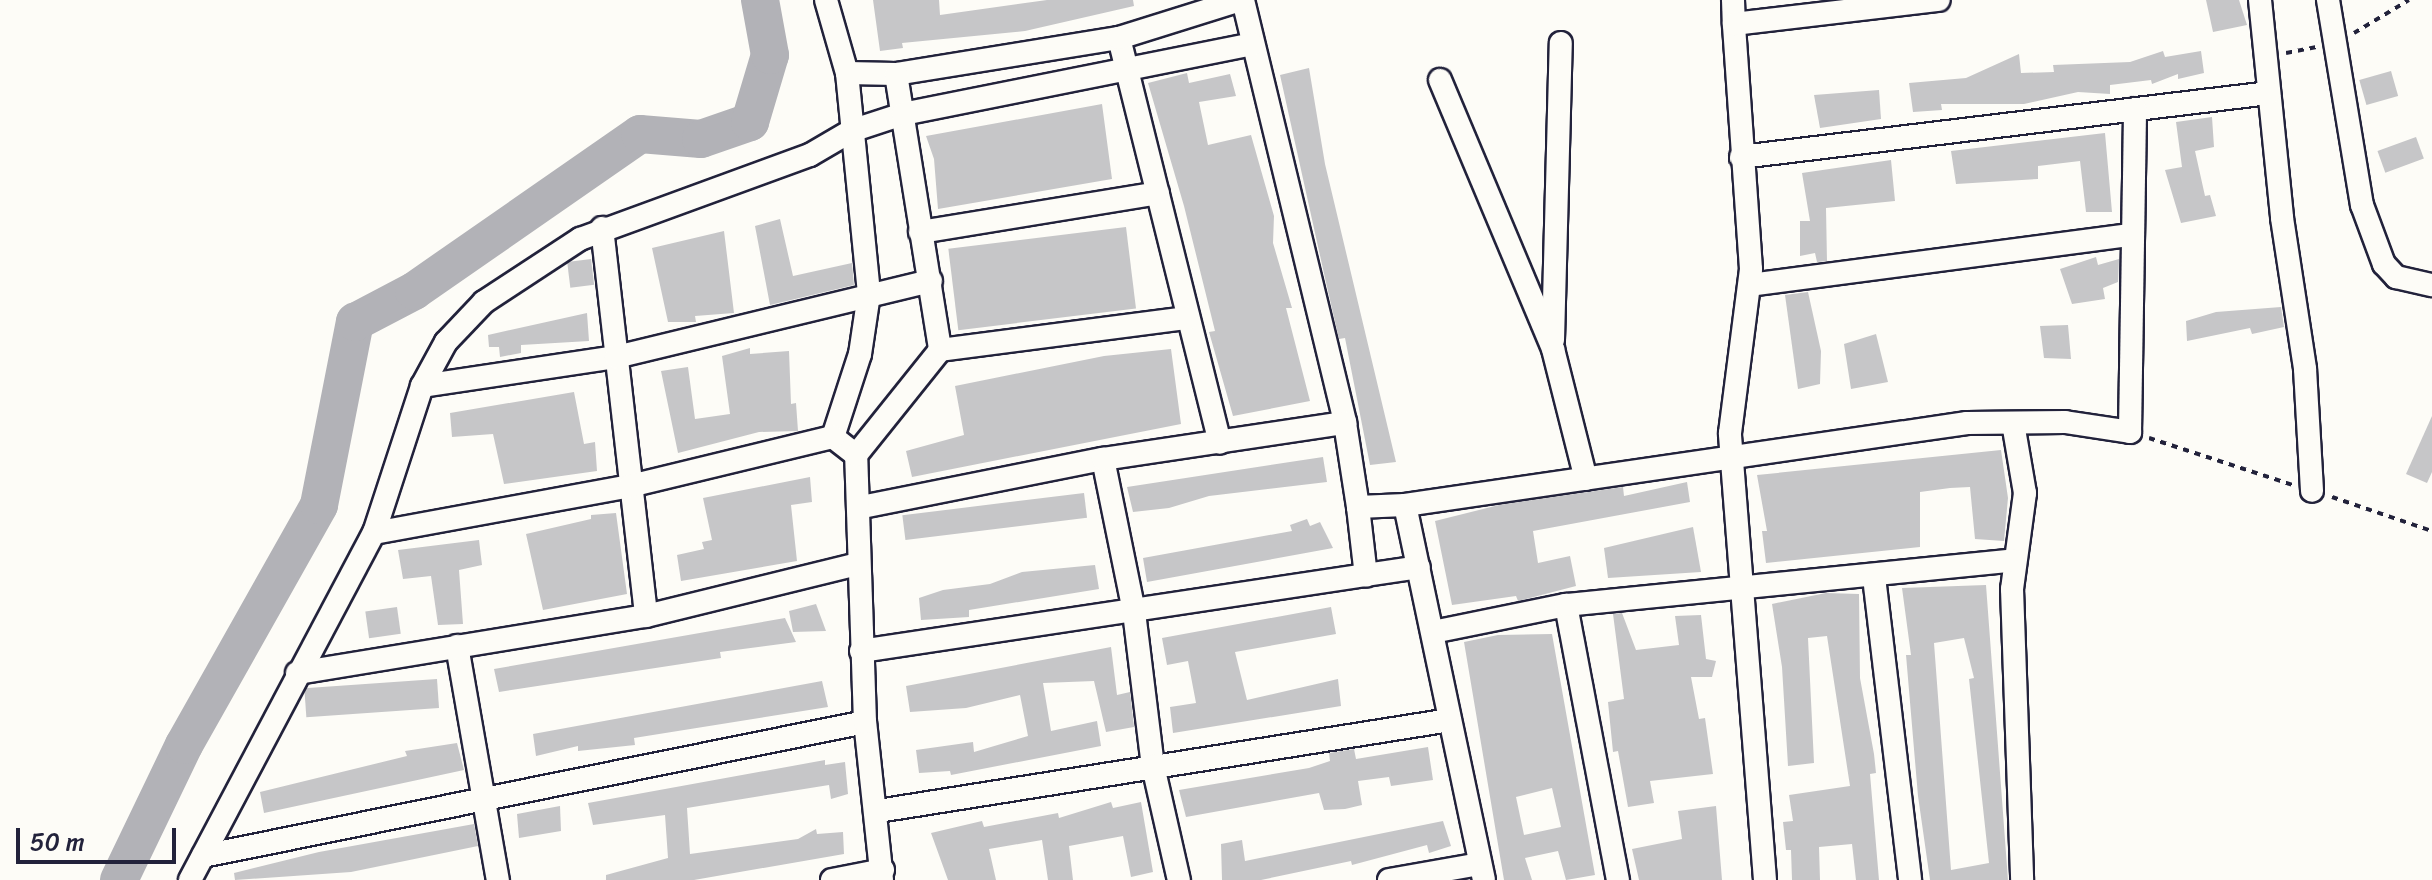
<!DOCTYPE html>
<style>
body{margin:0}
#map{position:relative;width:2432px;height:880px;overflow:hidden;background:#fdfcf7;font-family:Sriracha,sans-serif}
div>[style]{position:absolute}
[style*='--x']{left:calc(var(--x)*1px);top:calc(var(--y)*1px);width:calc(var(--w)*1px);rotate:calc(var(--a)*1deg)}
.river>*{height:38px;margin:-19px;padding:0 19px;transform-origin:19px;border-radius:19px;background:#b2b2b7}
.building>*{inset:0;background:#c6c6c8;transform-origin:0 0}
.path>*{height:4px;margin-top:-2px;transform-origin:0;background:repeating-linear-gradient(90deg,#22223b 0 6px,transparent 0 12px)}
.roads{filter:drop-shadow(2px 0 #22223b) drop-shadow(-2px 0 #22223b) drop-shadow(0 2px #22223b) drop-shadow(0 -2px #22223b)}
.street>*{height:22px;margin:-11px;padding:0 11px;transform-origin:11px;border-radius:11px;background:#fdfcf7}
span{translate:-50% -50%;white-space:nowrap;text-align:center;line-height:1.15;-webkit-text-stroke:8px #fdfcf7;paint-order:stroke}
.scale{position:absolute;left:16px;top:828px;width:160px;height:36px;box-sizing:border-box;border:4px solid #22223b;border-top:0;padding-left:10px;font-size:24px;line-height:28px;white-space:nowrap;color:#22223b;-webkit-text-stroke:6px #fdfcf7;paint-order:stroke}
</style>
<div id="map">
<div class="river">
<i style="--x:119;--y:880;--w:150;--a:-64.3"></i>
<i style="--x:184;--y:745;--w:275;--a:-60.6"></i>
<i style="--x:319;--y:505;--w:187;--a:-78.9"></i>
<i style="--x:355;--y:322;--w:67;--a:-27.7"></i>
<i style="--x:414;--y:291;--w:275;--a:-34.8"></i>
<i style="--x:640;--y:134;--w:61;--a:4.7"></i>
<i style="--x:701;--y:139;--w:52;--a:-19.1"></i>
<i style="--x:750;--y:122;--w:70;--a:-73.4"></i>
<i style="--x:770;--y:55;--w:56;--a:-100.3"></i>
</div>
<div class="building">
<i style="clip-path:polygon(873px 0,939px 0,940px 15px,1047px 0,1133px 0,1134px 6px,1025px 31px,902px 43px,903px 48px,880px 51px)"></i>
<i style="clip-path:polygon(2206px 0,2239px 0,2247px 25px,2213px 32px)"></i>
<i style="clip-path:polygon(2163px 51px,2165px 57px,2201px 51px,2204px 73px,2178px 79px,2178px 74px,2152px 84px,2151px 80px,2110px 85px,2110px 94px,2078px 92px,2024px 104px,1941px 104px,1942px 110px,1913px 112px,1909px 83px,1966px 78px,2019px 54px,2021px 73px,2054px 72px,2053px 65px,2130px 62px)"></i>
<i style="clip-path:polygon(1309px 68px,1325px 164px,1396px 462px,1370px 465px,1345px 338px,1339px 339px,1325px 278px,1280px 75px)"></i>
<i style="left:2391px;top:71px;width:26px;height:33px;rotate:74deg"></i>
<i style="clip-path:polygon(1187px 73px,1189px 83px,1230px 74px,1236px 96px,1199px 102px,1208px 145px,1251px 135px,1274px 216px,1273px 243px,1292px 308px,1286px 308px,1310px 401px,1233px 416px,1209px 332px,1215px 331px,1184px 206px,1148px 83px)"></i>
<i style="clip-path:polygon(1879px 90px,1881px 119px,1820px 128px,1814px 95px)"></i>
<i style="clip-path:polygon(1102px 104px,1112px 179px,938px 209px,934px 159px,926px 136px)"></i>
<i style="clip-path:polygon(2212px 117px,2214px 147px,2195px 151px,2205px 196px,2210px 195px,2216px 216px,2181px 223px,2165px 170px,2182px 167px,2176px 122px)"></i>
<i style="clip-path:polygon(2105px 133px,2112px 212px,2086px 212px,2080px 161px,2038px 166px,2038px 179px,1956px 184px,1951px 151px)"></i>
<i style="left:2416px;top:137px;width:23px;height:41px;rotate:70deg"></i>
<i style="clip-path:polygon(1891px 160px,1895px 201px,1826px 208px,1827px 261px,1817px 262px,1815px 253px,1800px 256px,1800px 221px,1810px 221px,1802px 173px)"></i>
<i style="clip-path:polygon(780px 219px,793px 276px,852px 263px,854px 285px,770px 305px,755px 226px)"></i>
<i style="left:1126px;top:227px;width:82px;height:179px;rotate:83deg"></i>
<i style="clip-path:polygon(724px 231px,734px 313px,695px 316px,696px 322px,668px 322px,652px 248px)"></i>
<i style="clip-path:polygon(2096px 257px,2098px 265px,2119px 259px,2118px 282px,2103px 288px,2105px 299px,2072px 304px,2060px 269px)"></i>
<i style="left:591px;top:259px;width:26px;height:24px;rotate:83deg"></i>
<i style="clip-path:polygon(1808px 292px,1821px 351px,1820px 384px,1798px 389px,1785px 295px)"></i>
<i style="clip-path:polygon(2281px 307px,2284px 327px,2252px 334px,2250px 328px,2187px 341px,2186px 321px,2216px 312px)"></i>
<i style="clip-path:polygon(587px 313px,589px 341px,521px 345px,521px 353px,500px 357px,499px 347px,489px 347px,488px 335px)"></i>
<i style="clip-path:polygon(2068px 325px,2071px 359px,2044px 358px,2040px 326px)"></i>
<i style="clip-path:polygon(1876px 334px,1888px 382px,1851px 389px,1844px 344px)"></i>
<i style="clip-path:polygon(750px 348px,750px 354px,789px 351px,791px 404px,796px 403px,798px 431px,759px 432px,678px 453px,661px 371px,688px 367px,695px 419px,730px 414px,722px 356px)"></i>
<i style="clip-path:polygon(1171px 349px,1181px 424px,912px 477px,906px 451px,964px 435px,955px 386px,1104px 356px)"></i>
<i style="clip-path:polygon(574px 392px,584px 444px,595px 442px,597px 471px,504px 484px,493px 434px,452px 437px,450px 413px)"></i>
<i style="clip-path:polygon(2432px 416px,2432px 472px,2427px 483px,2406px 474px)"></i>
<i style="clip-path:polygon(2001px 450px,2008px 498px,2004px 541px,1975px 539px,1970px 487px,1950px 488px,1920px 492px,1920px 547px,1766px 563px,1762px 531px,1767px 531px,1757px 475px)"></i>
<i style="clip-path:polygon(1323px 457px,1327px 482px,1209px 496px,1169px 508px,1133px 512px,1127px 487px)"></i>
<i style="clip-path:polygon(810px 477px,812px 502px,791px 505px,797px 561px,681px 581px,677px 555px,704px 549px,702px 542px,712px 540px,703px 498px)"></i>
<i style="clip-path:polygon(1687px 482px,1690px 502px,1533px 531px,1538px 563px,1570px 556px,1576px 586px,1518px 601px,1516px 596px,1452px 605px,1435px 521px,1499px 505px,1623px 487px,1624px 496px)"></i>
<i style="left:1084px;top:493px;width:25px;height:183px;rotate:83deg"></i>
<i style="clip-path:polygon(616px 513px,627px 594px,543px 610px,526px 534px,591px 519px,591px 515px)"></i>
<i style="clip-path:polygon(1307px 519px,1310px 526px,1320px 522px,1333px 548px,1147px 582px,1143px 558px,1292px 531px,1290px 525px)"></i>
<i style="clip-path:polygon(1693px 527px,1701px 572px,1608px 578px,1604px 548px)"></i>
<i style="clip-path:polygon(479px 540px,482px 565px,459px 570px,463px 624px,438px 625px,431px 576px,403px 579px,398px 550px)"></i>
<i style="clip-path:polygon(1095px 565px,1099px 589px,969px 610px,969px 617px,921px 620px,919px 598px,943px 590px,990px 584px,1022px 572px)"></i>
<i style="clip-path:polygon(evenodd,1986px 585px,2008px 880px,1930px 880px,1918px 796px,1906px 655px,1911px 655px,1902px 588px,1986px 585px,1964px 638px,1974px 678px,1969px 679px,1989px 863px,1951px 870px,1934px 643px,1964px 638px)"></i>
<i style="clip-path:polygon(1826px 593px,1859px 594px,1860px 678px,1874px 754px,1876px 773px,1870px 774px,1879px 880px,1856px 880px,1852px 844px,1819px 847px,1820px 880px,1792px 880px,1791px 850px,1786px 850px,1783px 822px,1793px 821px,1789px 795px,1850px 786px,1827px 636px,1808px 638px,1814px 763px,1788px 766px,1782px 667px,1772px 604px)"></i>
<i style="clip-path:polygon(816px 604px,826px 631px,793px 632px,789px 611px)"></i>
<i style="left:397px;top:607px;width:27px;height:32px;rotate:82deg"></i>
<i style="clip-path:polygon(1331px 607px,1336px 634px,1235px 652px,1247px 700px,1338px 679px,1341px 706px,1173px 733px,1170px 707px,1196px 703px,1188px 661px,1167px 665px,1162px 638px)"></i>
<i style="clip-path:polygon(1622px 613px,1636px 650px,1679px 645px,1675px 616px,1701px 615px,1706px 659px,1716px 661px,1712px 677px,1691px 677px,1699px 719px,1705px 718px,1713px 774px,1650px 781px,1654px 803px,1628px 807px,1618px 751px,1613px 752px,1608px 702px,1624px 699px,1613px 614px)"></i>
<i style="clip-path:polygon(785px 618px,796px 642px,720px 652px,721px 658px,499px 692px,494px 669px)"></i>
<i style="clip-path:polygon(evenodd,1552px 634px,1595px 875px,1566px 880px,1558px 851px,1525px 858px,1532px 880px,1504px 880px,1464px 642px,1498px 635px,1552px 634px,1552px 788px,1561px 827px,1524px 835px,1516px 797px,1552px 788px)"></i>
<i style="clip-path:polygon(1111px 647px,1117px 695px,1130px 692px,1134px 727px,1106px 732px,1094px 681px,1043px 683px,1051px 731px,1097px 721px,1101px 746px,951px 775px,950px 771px,919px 773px,916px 750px,973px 742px,974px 752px,1028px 736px,1020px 695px,966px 708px,910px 712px,906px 686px)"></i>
<i style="left:437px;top:679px;width:29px;height:133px;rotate:86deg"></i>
<i style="clip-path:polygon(822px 681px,828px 707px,634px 738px,635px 745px,578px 751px,578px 746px,536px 756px,533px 734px)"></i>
<i style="clip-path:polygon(457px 743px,464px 770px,264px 813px,260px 792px,407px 756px,405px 751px)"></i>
<i style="clip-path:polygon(1428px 747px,1433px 780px,1391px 786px,1389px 777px,1358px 781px,1362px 805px,1345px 809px,1324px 810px,1319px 793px,1186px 817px,1179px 790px,1309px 768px,1330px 761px,1329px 753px,1354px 749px,1356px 759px)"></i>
<i style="clip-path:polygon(825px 760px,825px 765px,845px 762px,848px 794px,831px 799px,829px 785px,687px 808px,690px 854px,798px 839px,816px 829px,817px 834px,843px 832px,844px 854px,694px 880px,606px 880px,606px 875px,668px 858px,665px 815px,593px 825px,588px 803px)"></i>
<i style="clip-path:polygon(1111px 802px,1113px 808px,1141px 802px,1153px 872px,1131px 877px,1123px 836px,1069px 846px,1073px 880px,1048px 880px,1042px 840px,989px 849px,996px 880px,948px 880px,931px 833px,982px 821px,984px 827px,1058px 813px,1059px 818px)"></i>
<i style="clip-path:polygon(560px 806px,561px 831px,519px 838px,517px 814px)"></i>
<i style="clip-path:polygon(1716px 806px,1722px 880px,1639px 880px,1632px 849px,1682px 839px,1678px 811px)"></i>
<i style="clip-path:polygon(1443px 821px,1451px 846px,1429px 853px,1427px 845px,1352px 865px,1351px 861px,1261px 880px,1222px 880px,1221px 844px,1242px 840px,1245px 861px)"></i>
<i style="clip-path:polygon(474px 824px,478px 846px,351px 872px,235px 880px,234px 873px,319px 852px)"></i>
</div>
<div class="path">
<i style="--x:2354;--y:33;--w:64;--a:-31"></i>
<i style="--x:2286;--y:53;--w:31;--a:-11"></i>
<i style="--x:2149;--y:438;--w:151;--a:18.1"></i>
<i style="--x:2332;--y:497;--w:106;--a:18.8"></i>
</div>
<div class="roads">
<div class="street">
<i style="--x:826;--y:0;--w:76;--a:74"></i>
<i style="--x:847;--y:73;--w:222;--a:84.3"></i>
<i style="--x:869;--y:294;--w:61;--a:98.5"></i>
<i style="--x:860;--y:354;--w:87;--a:108"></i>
<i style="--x:833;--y:437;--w:29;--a:38"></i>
<i style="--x:1243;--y:0;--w:435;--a:76.4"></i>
<i style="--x:1345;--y:423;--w:85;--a:81.2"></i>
<i style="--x:1358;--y:507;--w:47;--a:-2.4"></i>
<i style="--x:1733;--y:0;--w:24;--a:88"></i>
<i style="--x:2260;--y:0;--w:219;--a:84.2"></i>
<i style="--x:2282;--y:218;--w:153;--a:81.3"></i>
<i style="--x:2305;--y:369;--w:122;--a:86.7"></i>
<i style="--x:2328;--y:0;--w:208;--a:80.6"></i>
<i style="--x:2362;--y:205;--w:63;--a:69.6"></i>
<i style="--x:2384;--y:264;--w:18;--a:47"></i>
<i style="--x:2396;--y:277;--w:37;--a:13"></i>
<i style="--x:1119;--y:38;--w:417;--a:76"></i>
<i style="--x:847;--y:73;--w:49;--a:1.2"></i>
<i style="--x:896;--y:74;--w:226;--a:-9.2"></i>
<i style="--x:1119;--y:38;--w:127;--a:-17.4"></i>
<i style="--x:896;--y:74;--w:279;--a:80.9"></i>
<i style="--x:1440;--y:80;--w:292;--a:67.2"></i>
<i style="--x:1553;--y:349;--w:134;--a:75.8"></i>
<i style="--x:1741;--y:157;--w:532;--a:-6.91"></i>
<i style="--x:602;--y:228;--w:390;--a:83.5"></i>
<i style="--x:920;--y:232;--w:241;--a:-9.3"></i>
<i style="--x:1750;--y:285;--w:384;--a:-7.5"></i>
<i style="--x:1553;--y:340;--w:297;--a:-88.5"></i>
<i style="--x:422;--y:386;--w:196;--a:-8.5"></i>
<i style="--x:616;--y:357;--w:324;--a:-13.6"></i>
<i style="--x:2013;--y:423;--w:71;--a:80.3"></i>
<i style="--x:2025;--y:493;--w:97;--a:97.7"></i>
<i style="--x:2012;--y:589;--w:291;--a:88"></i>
<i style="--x:1103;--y:459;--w:156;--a:78.5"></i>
<i style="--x:1134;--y:612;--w:155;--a:83"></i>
<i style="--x:1153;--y:766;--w:117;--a:77.2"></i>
<i style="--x:862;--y:507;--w:246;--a:-11.3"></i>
<i style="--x:1103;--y:459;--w:245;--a:-8.5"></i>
<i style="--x:1358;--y:507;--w:69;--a:83.4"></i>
<i style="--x:374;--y:533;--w:260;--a:-10.4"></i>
<i style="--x:630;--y:486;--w:209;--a:-13.6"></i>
<i style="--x:1874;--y:577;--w:305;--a:83.2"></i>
<i style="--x:1566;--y:605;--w:280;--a:79.3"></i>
<i style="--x:1433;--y:632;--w:136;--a:-11.5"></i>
<i style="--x:1566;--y:605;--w:450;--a:-5.7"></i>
<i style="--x:457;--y:646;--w:238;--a:80.1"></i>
<i style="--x:861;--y:651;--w:564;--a:-8.56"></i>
<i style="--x:297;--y:673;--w:354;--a:-9.3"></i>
<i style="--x:646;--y:616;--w:218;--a:-13.8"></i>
<i style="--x:878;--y:811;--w:579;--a:-9.04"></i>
<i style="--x:203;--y:856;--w:675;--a:-11.44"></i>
<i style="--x:190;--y:880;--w:393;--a:-62.1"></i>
<i style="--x:374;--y:533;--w:155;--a:-71.9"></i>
<i style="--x:422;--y:386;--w:50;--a:-61.4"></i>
<i style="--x:446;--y:342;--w:55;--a:-46.5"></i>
<i style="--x:484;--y:302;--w:115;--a:-33.3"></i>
<i style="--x:580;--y:239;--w:245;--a:-20.1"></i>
<i style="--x:810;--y:155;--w:48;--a:-30.3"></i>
<i style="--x:851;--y:131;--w:55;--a:-18.1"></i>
<i style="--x:903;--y:114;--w:356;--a:-11.3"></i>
<i style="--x:832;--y:880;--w:52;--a:-11.1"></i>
<i style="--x:882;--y:880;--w:159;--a:-96.1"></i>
<i style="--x:865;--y:722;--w:267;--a:-91.9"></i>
<i style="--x:856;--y:455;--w:134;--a:-51.3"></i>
<i style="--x:940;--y:350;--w:250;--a:-7.4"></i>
<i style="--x:1389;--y:880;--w:92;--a:-10"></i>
<i style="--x:1484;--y:880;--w:383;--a:-101.9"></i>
<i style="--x:1405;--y:505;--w:568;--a:-8.3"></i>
<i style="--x:1967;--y:423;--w:98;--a:-0.6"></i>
<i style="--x:2065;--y:422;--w:66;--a:8.7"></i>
<i style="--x:2130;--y:432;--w:323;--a:-89.1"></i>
<i style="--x:1765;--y:880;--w:448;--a:-94.5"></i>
<i style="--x:1730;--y:433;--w:165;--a:-82.7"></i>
<i style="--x:1751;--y:269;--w:246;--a:-94"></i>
<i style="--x:1734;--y:24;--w:206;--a:-6.7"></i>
</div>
</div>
<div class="scale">50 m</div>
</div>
